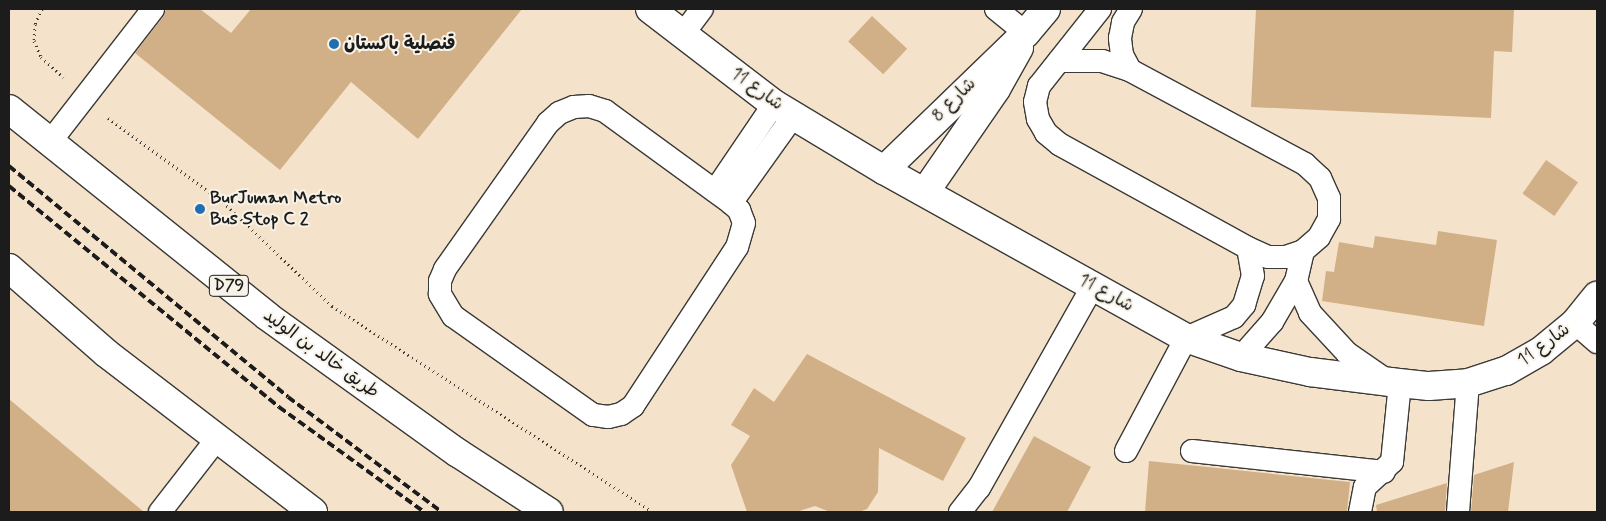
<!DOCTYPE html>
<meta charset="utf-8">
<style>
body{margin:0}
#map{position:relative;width:1606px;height:521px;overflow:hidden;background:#f4e3ca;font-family:Mynerve,"Playpen Sans Arabic",sans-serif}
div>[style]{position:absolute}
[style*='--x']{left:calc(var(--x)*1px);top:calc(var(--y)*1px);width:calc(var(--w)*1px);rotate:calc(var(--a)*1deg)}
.building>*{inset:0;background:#d2b087;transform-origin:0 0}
.path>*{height:3px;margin-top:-1.5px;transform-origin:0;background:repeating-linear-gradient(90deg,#3c3a36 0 1px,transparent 0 5px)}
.roads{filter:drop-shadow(1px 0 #3c3a36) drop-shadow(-1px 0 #3c3a36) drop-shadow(0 1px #3c3a36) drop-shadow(0 -1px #3c3a36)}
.lane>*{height:22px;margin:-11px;padding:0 11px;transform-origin:11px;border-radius:11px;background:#fff}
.street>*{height:28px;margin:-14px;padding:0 14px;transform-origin:14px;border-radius:14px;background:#fff}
.primary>*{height:28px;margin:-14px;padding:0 14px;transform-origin:14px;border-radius:14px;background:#fff}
.rail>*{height:4px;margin-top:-2px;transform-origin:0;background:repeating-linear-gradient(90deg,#1c1c1c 0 8px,transparent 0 12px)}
.dots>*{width:14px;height:14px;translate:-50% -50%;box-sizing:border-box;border:2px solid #f7f3e8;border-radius:50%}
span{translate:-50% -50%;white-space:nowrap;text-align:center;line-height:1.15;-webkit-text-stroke:4px #f7f3e8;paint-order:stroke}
.shield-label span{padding:1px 4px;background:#f7f3e8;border:1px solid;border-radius:4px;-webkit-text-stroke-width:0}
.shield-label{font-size:16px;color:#1c1c1c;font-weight:700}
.poi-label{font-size:18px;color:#1c1c1c;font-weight:700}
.left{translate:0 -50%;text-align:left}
.street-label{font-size:18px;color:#1c1c1c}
.frame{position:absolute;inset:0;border:10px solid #1c1c1c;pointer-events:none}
</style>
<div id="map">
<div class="building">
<i style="clip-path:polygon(166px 9px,200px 9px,231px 33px,251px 9px,522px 9px,418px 139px,351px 82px,280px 170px,135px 53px,163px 17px)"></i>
<i style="clip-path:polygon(1256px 9px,1514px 9px,1512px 52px,1494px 51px,1491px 118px,1251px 107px)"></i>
<i style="left:872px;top:16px;width:48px;height:35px;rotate:43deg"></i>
<i style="left:1546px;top:160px;width:39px;height:41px;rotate:35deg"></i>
<i style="clip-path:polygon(1438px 231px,1497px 240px,1484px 326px,1322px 301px,1326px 271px,1334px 272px,1339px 242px,1373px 248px,1375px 236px,1436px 245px)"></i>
<i style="clip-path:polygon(807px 354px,966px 438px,943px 481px,879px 448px,878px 492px,867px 509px,859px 512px,830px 512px,815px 506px,796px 512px,747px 512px,731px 465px,750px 436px,731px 425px,754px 388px,774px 402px)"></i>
<i style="clip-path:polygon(9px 399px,144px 512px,9px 512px)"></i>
<i style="clip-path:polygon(1034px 436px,1091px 467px,1067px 512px,992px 512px)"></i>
<i style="clip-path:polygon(1149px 461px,1350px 482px,1347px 512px,1145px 512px)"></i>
<i style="clip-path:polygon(1514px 462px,1508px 512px,1471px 512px,1474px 475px)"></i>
<i style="clip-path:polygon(1447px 483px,1445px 512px,1377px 512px,1376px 505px)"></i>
</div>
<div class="path">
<i style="--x:42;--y:9;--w:17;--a:115"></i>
<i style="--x:35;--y:24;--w:17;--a:93"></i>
<i style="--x:34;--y:41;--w:17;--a:66"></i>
<i style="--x:41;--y:57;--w:30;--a:42"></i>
<i style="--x:108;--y:118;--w:142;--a:36.1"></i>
<i style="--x:223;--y:202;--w:151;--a:43.7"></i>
<i style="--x:332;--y:306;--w:381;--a:32.7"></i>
</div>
<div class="roads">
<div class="lane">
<i style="--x:996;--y:9;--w:38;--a:39"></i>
<i style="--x:1100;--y:9;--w:98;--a:128.4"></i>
<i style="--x:1039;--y:86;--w:16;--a:104"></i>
<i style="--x:1035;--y:102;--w:17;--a:80"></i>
<i style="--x:1038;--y:119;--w:16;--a:60"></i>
<i style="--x:1046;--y:133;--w:17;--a:40"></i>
<i style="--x:1059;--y:144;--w:216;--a:28.8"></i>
<i style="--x:1248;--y:248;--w:22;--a:24"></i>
<i style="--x:1268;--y:257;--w:18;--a:0"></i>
<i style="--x:1286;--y:257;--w:18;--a:-19"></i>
<i style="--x:1303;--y:251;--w:21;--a:-41"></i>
<i style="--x:1319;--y:237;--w:21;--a:-61"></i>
<i style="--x:1329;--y:219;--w:21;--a:-90"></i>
<i style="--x:1329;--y:198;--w:22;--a:-114"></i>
<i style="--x:1320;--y:178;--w:21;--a:-137"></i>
<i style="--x:1305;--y:164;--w:199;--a:-151.8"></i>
<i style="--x:1130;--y:70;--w:17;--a:-118"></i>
<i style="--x:1122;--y:55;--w:17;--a:-97"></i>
<i style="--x:1120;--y:38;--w:16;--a:-79"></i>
<i style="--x:1123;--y:22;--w:15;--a:-58"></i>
<i style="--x:683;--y:34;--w:31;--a:-53"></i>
<i style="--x:1059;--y:61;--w:43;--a:0"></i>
<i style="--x:1102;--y:61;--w:29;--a:18"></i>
<i style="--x:589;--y:106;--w:17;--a:17"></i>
<i style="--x:605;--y:111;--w:156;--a:36.1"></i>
<i style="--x:731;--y:203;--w:11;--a:41"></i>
<i style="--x:739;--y:210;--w:14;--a:69"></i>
<i style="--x:744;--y:223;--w:25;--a:106"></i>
<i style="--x:737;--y:247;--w:190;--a:123.2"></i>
<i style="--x:633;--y:406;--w:14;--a:146"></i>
<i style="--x:621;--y:414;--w:13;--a:167"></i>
<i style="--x:608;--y:417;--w:15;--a:-172"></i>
<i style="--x:593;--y:415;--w:171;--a:-144.7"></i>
<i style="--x:453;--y:316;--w:26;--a:-121"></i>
<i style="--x:440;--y:294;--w:13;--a:-90"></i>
<i style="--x:440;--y:281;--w:13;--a:-67"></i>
<i style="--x:445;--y:269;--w:179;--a:-54.8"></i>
<i style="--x:548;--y:123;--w:15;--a:-42"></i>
<i style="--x:559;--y:113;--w:16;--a:-22"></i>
<i style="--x:574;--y:107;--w:15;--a:-4"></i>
<i style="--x:50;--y:142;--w:168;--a:-52.2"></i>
<i style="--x:715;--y:191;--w:105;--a:-55.9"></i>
<i style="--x:731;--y:203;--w:108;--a:-54.4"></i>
<i style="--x:1303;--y:251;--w:31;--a:103"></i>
<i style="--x:1296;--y:281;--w:35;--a:66"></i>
<i style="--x:1310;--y:313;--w:54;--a:47.2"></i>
<i style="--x:1347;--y:353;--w:51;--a:34.6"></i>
<i style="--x:1575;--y:323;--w:29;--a:41"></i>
<i style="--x:1241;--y:357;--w:47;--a:-48.5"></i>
<i style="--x:1272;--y:322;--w:48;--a:-59.7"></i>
<i style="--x:1126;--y:451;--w:128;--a:-62"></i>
<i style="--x:1186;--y:338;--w:52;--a:-23.6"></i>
<i style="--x:1234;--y:317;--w:16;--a:-50"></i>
<i style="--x:1244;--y:305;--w:30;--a:-73"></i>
<i style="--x:1253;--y:276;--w:28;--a:-100"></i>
<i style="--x:1192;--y:451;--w:193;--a:6.2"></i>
<i style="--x:160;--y:512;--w:91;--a:-52.1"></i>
<i style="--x:960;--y:512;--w:31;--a:-52"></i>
<i style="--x:979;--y:488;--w:232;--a:-60.6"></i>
<i style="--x:1360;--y:512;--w:25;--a:-79"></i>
<i style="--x:1365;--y:487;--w:37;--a:-43"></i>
<i style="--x:1392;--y:462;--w:79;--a:-84.2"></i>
<i style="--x:1458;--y:512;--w:129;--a:-85.6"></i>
</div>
<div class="street">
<i style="--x:650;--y:9;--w:156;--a:37.5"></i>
<i style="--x:774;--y:104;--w:128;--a:31"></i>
<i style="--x:884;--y:170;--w:346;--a:29.1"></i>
<i style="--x:1186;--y:338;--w:58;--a:19.1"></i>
<i style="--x:1241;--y:357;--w:71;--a:12.3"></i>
<i style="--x:1310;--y:372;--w:81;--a:7.1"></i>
<i style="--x:1390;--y:382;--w:39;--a:6"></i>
<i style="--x:1429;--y:386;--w:39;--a:-4"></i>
<i style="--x:1468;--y:383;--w:40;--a:-18"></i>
<i style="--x:1506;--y:371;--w:40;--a:-29.7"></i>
<i style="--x:1541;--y:351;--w:44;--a:-39.5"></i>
<i style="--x:1575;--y:323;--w:35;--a:-51"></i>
<i style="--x:884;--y:170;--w:197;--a:-44"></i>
<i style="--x:1026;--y:33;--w:31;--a:-50"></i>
<i style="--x:925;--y:192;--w:125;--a:-55.4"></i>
<i style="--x:996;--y:89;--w:47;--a:-60.7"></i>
</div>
<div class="primary">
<i style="--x:9;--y:109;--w:331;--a:38.7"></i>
<i style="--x:267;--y:316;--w:235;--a:35.7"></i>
<i style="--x:458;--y:453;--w:108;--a:33"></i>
<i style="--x:9;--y:268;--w:129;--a:41.2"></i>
<i style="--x:106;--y:353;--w:261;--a:37.5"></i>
</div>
</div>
<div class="rail">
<i style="--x:9;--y:166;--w:362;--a:39.6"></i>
<i style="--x:288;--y:397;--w:192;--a:36.8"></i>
<i style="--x:9;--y:186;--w:349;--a:39.3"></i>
<i style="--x:279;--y:407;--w:179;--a:35.9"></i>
</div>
<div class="dots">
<i style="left:334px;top:44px;background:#1f6fb2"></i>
<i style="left:200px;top:209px;background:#1f6fb2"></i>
</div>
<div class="shield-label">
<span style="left:229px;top:286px">D79</span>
</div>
<div class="poi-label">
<span class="left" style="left:344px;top:44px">قنصلية باكستان</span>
<span class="left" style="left:210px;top:209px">BurJuman Metro<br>Bus Stop C 2</span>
</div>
<div class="street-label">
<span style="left:757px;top:89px;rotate:36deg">شارع 11</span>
<span style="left:954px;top:100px;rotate:-45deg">شارع 8</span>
<span style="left:1106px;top:293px;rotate:29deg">شارع 11</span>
<span style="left:1544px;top:345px;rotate:-36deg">شارع 11</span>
<span style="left:321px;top:354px;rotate:36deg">طريق خالد بن الوليد</span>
</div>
<div class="frame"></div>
</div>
